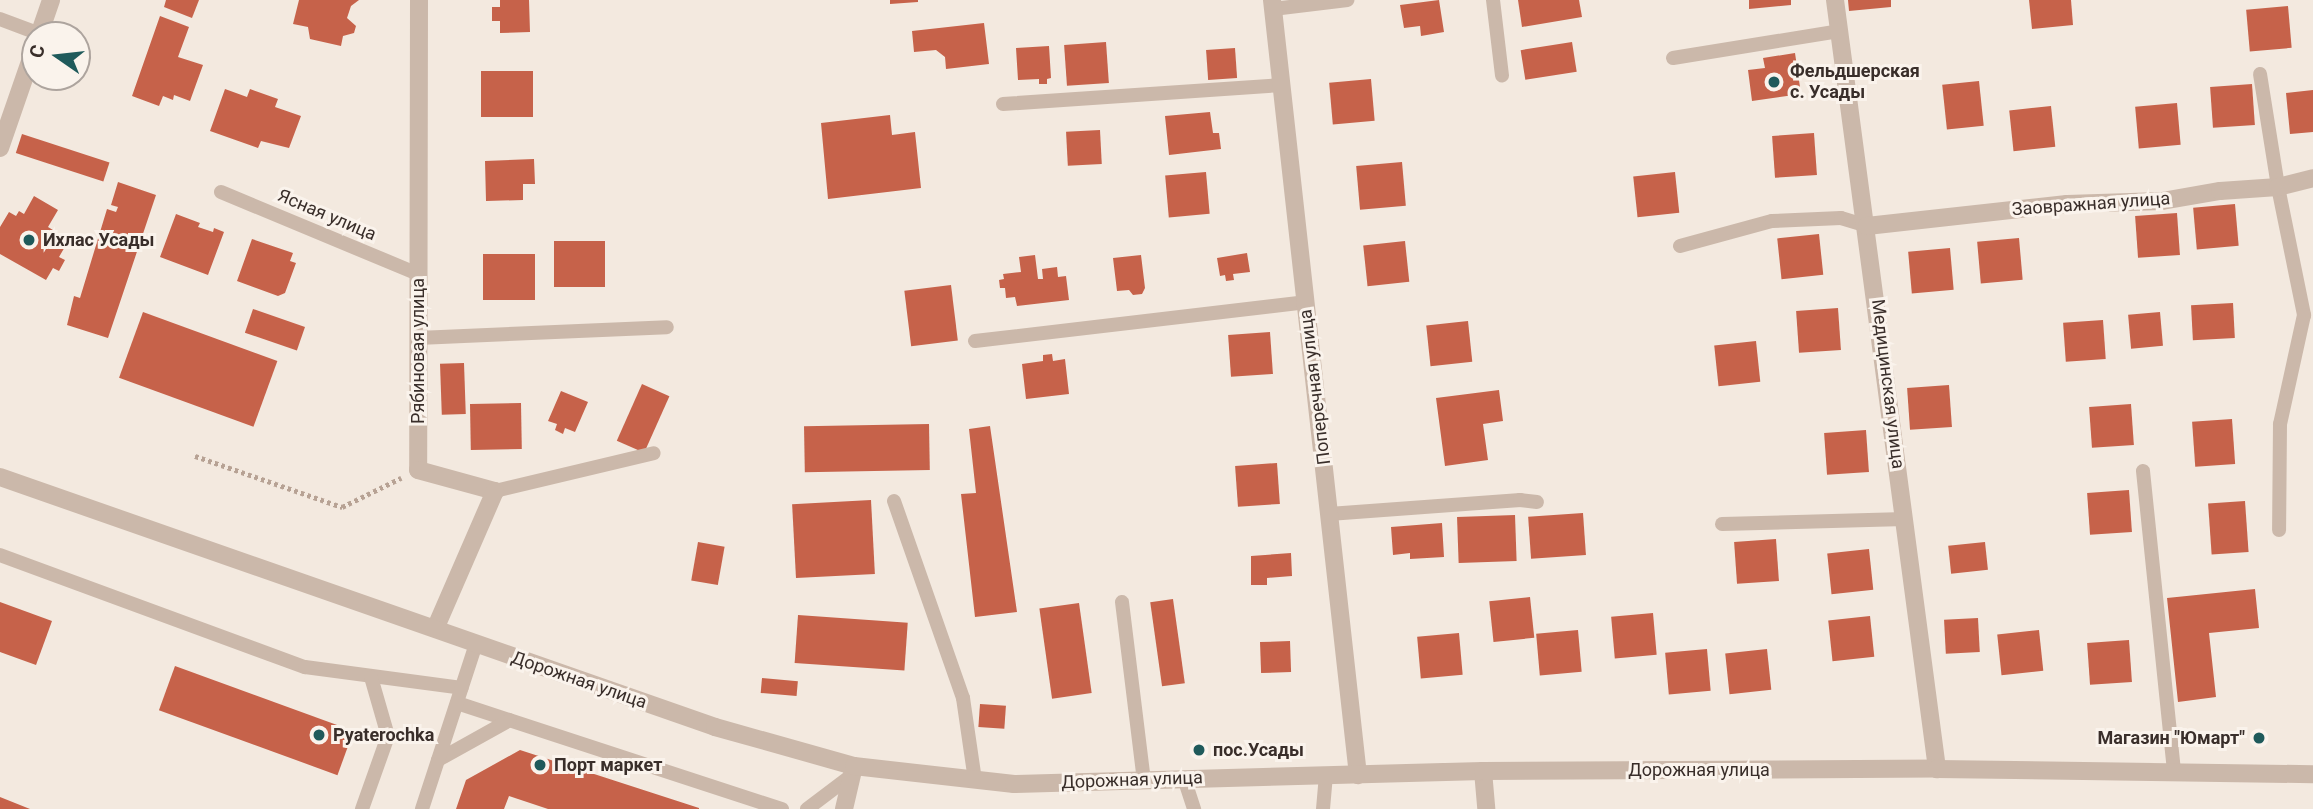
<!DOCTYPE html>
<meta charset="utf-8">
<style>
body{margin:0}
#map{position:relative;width:2313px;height:809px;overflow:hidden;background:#f3e9df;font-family:Roboto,sans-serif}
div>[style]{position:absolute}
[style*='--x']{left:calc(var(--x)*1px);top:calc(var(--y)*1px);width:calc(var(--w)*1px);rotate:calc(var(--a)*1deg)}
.building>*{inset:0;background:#c6624a;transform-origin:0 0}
.path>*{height:4.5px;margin-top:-2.25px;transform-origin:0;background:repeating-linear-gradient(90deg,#b7a294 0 3.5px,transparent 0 7px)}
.service>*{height:14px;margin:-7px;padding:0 7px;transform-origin:7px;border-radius:7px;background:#cbb8aa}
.minor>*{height:18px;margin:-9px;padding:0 9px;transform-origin:9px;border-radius:9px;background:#cbb8aa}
.tertiary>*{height:18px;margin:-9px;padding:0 9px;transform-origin:9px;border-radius:9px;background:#cbb8aa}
.dots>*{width:19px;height:19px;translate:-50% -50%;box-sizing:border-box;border:4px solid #faf3ec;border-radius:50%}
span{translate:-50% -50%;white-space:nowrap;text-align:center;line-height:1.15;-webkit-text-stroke:6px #faf3ec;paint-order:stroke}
.poi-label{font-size:18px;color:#392e2a;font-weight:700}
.left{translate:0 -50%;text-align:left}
.right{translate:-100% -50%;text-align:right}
.street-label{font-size:18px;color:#392e2a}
.north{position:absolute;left:21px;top:21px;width:70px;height:70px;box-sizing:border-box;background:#faf3ec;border:2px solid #ada49e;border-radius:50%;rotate:284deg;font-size:19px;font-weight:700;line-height:28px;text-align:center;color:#392e2a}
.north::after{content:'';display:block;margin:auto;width:24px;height:32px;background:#1f5a5b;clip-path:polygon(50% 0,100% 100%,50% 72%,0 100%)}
</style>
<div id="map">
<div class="building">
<i style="clip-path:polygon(166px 0,199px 0,192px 18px,164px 7px)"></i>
<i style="clip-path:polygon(299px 0,359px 0,351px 6px,347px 18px,356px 26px,354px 33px,343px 36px,341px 46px,310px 39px,308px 27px,293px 24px)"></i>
<i style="clip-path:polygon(500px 0,529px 0,530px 32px,500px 33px,500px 21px,492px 21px,492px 7px,500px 7px)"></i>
<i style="clip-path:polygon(890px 0,918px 0,918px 2px,890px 4px)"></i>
<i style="clip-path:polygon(1439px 0,1444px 32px,1421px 36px,1420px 26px,1404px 28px,1400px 5px)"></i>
<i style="clip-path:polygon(1518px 0,1579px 0,1582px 17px,1522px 27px)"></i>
<i style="clip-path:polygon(1749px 0,1791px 0,1791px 5px,1749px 9px)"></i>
<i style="clip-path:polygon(1848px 0,1891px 0,1891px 7px,1849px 11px)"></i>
<i style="clip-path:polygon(2029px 0,2071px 0,2073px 25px,2032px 29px)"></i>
<i style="left:2288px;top:6px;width:42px;height:42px;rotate:85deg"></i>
<i style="clip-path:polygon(160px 16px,189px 27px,178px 57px,203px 65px,190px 101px,174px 95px,173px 100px,163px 96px,159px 106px,132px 96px)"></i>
<i style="clip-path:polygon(984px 23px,989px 64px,946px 69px,945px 57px,936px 50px,914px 52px,912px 31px)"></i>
<i style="left:1106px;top:42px;width:41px;height:42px;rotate:86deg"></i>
<i style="left:1572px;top:42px;width:30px;height:52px;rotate:81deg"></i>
<i style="clip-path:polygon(1049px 46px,1051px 78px,1047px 79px,1047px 84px,1039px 84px,1039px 79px,1018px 80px,1016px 48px)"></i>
<i style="left:1235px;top:48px;width:30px;height:29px;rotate:86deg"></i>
<i style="clip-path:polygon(1795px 53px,1801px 94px,1752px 101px,1748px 70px,1765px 68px,1763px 58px)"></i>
<i style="left:481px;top:71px;width:52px;height:46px"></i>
<i style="left:1371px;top:79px;width:42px;height:42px;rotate:85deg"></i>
<i style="left:1979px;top:81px;width:45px;height:37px;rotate:84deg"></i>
<i style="left:2252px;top:84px;width:41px;height:42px;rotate:86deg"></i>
<i style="clip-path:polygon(225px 89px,247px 97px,250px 89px,278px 99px,275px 107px,301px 116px,289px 148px,261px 141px,258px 148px,210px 131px)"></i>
<i style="clip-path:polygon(2313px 90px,2313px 132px,2290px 134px,2286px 93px)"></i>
<i style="left:2177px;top:103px;width:42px;height:42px;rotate:85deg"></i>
<i style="left:2051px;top:106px;width:41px;height:42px;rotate:84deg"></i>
<i style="clip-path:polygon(1210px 112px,1213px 133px,1219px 133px,1221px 149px,1169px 155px,1165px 116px)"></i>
<i style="clip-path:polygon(890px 115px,892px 135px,915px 132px,921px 188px,828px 199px,821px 123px)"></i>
<i style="left:1100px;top:130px;width:34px;height:34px;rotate:87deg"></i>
<i style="left:1814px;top:133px;width:42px;height:42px;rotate:86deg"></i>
<i style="left:22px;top:134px;width:92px;height:20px;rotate:18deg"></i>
<i style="clip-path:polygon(534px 159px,535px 184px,523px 184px,523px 200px,486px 201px,485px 161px)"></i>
<i style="left:1402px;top:162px;width:44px;height:46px;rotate:85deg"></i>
<i style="left:1206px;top:172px;width:42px;height:41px;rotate:85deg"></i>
<i style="left:1675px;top:172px;width:41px;height:42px;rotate:84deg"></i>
<i style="clip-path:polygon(118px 182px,156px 195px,108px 338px,67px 325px,74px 296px,80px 298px,107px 209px,116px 212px,118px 207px,111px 205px)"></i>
<i style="clip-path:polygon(34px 196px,58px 210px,48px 227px,53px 230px,50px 235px,66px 245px,59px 257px,65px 260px,59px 271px,53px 268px,46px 280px,0 254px,0 227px,9px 212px,16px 216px,19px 211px,24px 214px)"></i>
<i style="left:2235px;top:204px;width:42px;height:42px;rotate:85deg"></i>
<i style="left:2177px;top:213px;width:42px;height:42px;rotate:86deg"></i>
<i style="clip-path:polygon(176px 214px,200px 223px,198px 227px,213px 232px,214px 228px,224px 232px,208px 275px,160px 257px)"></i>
<i style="left:1819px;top:234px;width:41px;height:42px;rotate:84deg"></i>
<i style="left:2019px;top:238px;width:42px;height:42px;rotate:85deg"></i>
<i style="clip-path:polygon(252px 239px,293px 253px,290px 261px,296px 263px,285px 293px,278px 296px,237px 281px)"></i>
<i style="left:554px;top:241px;width:51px;height:46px"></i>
<i style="left:1405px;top:241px;width:41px;height:42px;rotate:84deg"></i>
<i style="left:1950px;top:248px;width:42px;height:42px;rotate:85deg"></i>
<i style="clip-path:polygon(1247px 253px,1250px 272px,1233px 274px,1234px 280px,1226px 281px,1225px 275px,1220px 276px,1217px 258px)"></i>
<i style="left:483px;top:254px;width:52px;height:46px"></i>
<i style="clip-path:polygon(1035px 255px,1038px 279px,1043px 279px,1042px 269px,1057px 267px,1058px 277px,1066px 276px,1069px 300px,1017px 306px,1015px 297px,1006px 298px,1005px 288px,1000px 288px,999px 280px,1004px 279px,1003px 274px,1021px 272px,1019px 257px)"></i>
<i style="clip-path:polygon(1141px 255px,1145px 288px,1142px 294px,1133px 295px,1129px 290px,1117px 291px,1113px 258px)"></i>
<i style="left:951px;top:285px;width:56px;height:47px;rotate:83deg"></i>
<i style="left:2233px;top:303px;width:35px;height:42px;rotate:87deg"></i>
<i style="left:1838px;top:308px;width:42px;height:42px;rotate:86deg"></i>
<i style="left:253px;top:309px;width:55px;height:25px;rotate:19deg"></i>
<i style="left:143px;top:312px;width:143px;height:70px;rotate:20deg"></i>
<i style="left:2160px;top:312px;width:34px;height:32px;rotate:85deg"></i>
<i style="left:2103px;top:320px;width:39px;height:40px;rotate:86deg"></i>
<i style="left:1468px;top:321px;width:41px;height:42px;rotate:84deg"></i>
<i style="left:1270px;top:332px;width:42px;height:42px;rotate:86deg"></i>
<i style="left:1756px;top:341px;width:41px;height:42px;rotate:84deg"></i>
<i style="clip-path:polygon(1052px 354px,1053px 361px,1065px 359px,1069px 394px,1026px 399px,1022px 364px,1043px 361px,1043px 355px)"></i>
<i style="left:464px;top:363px;width:51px;height:24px;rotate:88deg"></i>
<i style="left:642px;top:384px;width:30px;height:62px;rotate:24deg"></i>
<i style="left:1949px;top:385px;width:42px;height:42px;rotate:86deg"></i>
<i style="clip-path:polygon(1499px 390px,1503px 421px,1483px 424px,1488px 460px,1445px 466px,1436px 398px)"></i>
<i style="clip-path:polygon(561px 391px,588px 402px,575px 432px,565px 428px,563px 434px,555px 430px,557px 424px,548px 421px)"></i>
<i style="left:521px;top:403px;width:46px;height:51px;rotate:89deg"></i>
<i style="left:2131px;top:404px;width:41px;height:42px;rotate:86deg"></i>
<i style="left:2232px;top:419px;width:45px;height:40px;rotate:86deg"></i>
<i style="left:929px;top:424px;width:46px;height:125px;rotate:89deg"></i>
<i style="clip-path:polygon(990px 426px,1017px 612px,975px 617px,961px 494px,976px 493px,969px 429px)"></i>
<i style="left:1866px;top:430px;width:42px;height:42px;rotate:86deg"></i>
<i style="left:1277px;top:463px;width:41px;height:42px;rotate:86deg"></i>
<i style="left:2129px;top:490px;width:42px;height:42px;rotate:86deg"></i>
<i style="left:871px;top:500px;width:74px;height:79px;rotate:87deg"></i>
<i style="left:2245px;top:501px;width:51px;height:37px;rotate:86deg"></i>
<i style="left:1583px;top:513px;width:42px;height:55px;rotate:86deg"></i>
<i style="left:1515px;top:515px;width:46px;height:58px;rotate:88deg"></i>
<i style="clip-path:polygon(1442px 523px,1444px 557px,1410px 559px,1410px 553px,1393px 555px,1391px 527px)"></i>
<i style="left:1776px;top:539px;width:42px;height:42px;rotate:86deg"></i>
<i style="left:698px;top:542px;width:27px;height:39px;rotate:10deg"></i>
<i style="left:1985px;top:542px;width:28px;height:37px;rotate:84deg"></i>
<i style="left:1869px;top:549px;width:41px;height:42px;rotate:84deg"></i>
<i style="clip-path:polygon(1291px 553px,1292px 576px,1267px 578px,1267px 585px,1251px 585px,1251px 556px)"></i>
<i style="clip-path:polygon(2255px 589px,2259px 628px,2209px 633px,2216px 697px,2178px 702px,2167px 598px)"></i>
<i style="left:1530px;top:597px;width:41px;height:41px;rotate:84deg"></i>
<i style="left:1173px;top:599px;width:85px;height:23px;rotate:82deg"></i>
<i style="clip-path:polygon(0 602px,52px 621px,36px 665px,0 652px)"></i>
<i style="left:1079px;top:603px;width:91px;height:40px;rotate:82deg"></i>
<i style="left:1653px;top:613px;width:42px;height:42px;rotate:85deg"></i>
<i style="left:798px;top:615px;width:110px;height:48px;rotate:4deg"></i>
<i style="left:1870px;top:616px;width:41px;height:42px;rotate:84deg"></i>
<i style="left:1978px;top:618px;width:34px;height:34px;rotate:87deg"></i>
<i style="left:1578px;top:630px;width:42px;height:42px;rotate:85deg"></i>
<i style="left:2039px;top:630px;width:41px;height:42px;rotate:84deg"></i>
<i style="left:1459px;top:633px;width:42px;height:42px;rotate:85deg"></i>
<i style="left:2129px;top:640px;width:42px;height:42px;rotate:86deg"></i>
<i style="left:1290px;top:641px;width:31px;height:30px;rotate:88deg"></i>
<i style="left:1707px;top:649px;width:42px;height:42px;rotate:85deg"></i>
<i style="left:1767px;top:649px;width:41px;height:42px;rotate:84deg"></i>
<i style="left:175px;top:666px;width:190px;height:47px;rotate:20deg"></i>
<i style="left:762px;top:678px;width:36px;height:15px;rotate:5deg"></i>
<i style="left:980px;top:704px;width:26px;height:23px;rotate:4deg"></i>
<i style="clip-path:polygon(520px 750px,699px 808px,699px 809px,548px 809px,509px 796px,504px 809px,456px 809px,466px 780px)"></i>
<i style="clip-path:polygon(0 797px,30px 809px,0 809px)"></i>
</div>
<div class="path">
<i style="--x:195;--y:456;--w:156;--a:19.1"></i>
<i style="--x:342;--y:507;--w:66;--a:-26.2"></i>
</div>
<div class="service">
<i style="--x:1493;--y:0;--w:76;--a:83.2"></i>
<i style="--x:1273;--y:9;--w:75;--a:-6.9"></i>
<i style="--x:0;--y:19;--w:43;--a:20.6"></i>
<i style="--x:1673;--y:58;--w:168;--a:-9.2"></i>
<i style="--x:2260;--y:74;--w:114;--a:80.9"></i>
<i style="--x:2278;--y:187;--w:131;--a:78.5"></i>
<i style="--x:2304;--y:315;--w:112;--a:102.4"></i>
<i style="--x:2280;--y:424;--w:106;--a:90.5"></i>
<i style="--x:1003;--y:104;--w:280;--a:-3.9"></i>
<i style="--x:221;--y:192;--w:213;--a:22.6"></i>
<i style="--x:1680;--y:246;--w:95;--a:-15.2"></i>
<i style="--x:1772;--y:221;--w:69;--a:-2.5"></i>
<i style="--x:1841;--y:218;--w:27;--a:17"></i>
<i style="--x:418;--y:338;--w:249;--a:-2.5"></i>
<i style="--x:975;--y:341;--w:332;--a:-6.7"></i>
<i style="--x:2143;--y:471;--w:304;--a:84.1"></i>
<i style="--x:495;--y:491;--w:163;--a:-13.4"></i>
<i style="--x:894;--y:501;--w:209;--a:70.7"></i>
<i style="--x:963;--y:698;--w:83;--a:81.7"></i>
<i style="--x:1329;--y:514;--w:192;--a:-4.2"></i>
<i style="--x:1520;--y:500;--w:17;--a:7"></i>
<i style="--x:1722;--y:524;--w:183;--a:-1.6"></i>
<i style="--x:0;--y:555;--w:325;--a:20.2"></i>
<i style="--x:305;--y:667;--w:158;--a:7.6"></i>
<i style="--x:1122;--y:602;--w:179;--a:83"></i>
<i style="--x:457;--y:703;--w:342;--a:18.1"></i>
<i style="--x:438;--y:760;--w:82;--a:-29.1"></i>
<i style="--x:1184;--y:778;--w:33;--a:72"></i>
<i style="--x:362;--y:809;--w:77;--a:-70.4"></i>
<i style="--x:388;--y:736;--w:61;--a:-106.1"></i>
<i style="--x:422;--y:809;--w:174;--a:-71.9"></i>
<i style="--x:807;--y:809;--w:56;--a:-37.1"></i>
<i style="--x:1323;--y:809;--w:34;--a:-85"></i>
</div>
<div class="minor">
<i style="--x:419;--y:0;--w:470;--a:90.1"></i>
<i style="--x:418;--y:470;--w:80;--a:15.3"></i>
<i style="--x:495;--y:491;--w:150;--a:113.5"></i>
<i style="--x:1272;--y:0;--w:780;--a:83.67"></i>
<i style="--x:1835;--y:0;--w:776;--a:82.44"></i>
<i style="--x:39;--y:35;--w:37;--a:-71"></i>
<i style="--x:0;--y:148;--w:107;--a:-70.9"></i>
<i style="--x:1867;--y:226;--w:201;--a:-6.3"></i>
<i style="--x:2067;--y:204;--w:95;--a:-1.8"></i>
<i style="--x:2162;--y:201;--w:59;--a:-9.8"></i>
<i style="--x:2220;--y:191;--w:58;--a:-3.9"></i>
<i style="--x:2278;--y:187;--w:36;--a:-14"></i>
<i style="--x:1483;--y:771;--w:38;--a:85"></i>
<i style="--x:844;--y:809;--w:44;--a:-76.9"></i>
</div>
<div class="tertiary">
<i style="--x:0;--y:477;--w:757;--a:19.27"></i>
<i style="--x:715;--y:727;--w:144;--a:15.7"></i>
<i style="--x:854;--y:766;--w:161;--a:6.4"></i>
<i style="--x:1014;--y:784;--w:469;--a:-1.6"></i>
<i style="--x:1483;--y:771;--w:454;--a:-0.3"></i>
<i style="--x:1937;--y:769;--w:376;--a:0.8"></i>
</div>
<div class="dots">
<i style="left:1774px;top:82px;background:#1f5a5b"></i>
<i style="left:29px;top:240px;background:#1f5a5b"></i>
<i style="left:319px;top:735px;background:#1f5a5b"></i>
<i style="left:2259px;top:738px;background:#1f5a5b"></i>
<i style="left:1199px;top:750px;background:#1f5a5b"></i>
<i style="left:540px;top:765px;background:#1f5a5b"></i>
</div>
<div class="poi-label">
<span class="left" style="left:1790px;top:82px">Фельдшерская<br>с. Усады</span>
<span class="left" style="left:43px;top:240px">Ихлас Усады</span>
<span class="left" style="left:333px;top:735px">Pyaterochka</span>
<span class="right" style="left:2245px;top:738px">Магазин "Юмарт"</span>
<span class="left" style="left:1213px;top:750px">пос.Усады</span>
<span class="left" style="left:554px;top:765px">Порт маркет</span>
</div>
<div class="street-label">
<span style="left:2091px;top:204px;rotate:-4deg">Заовражная улица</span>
<span style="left:327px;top:215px;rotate:23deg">Ясная улица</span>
<span style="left:418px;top:351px;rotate:-90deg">Рябиновая улица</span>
<span style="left:1888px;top:384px;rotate:83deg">Медицинская улица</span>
<span style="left:1315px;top:387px;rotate:-97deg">Поперечная улица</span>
<span style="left:579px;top:680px;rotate:19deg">Дорожная улица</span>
<span style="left:1699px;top:770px">Дорожная улица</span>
<span style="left:1132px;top:780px;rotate:-2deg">Дорожная улица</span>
</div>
<div class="north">С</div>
</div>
